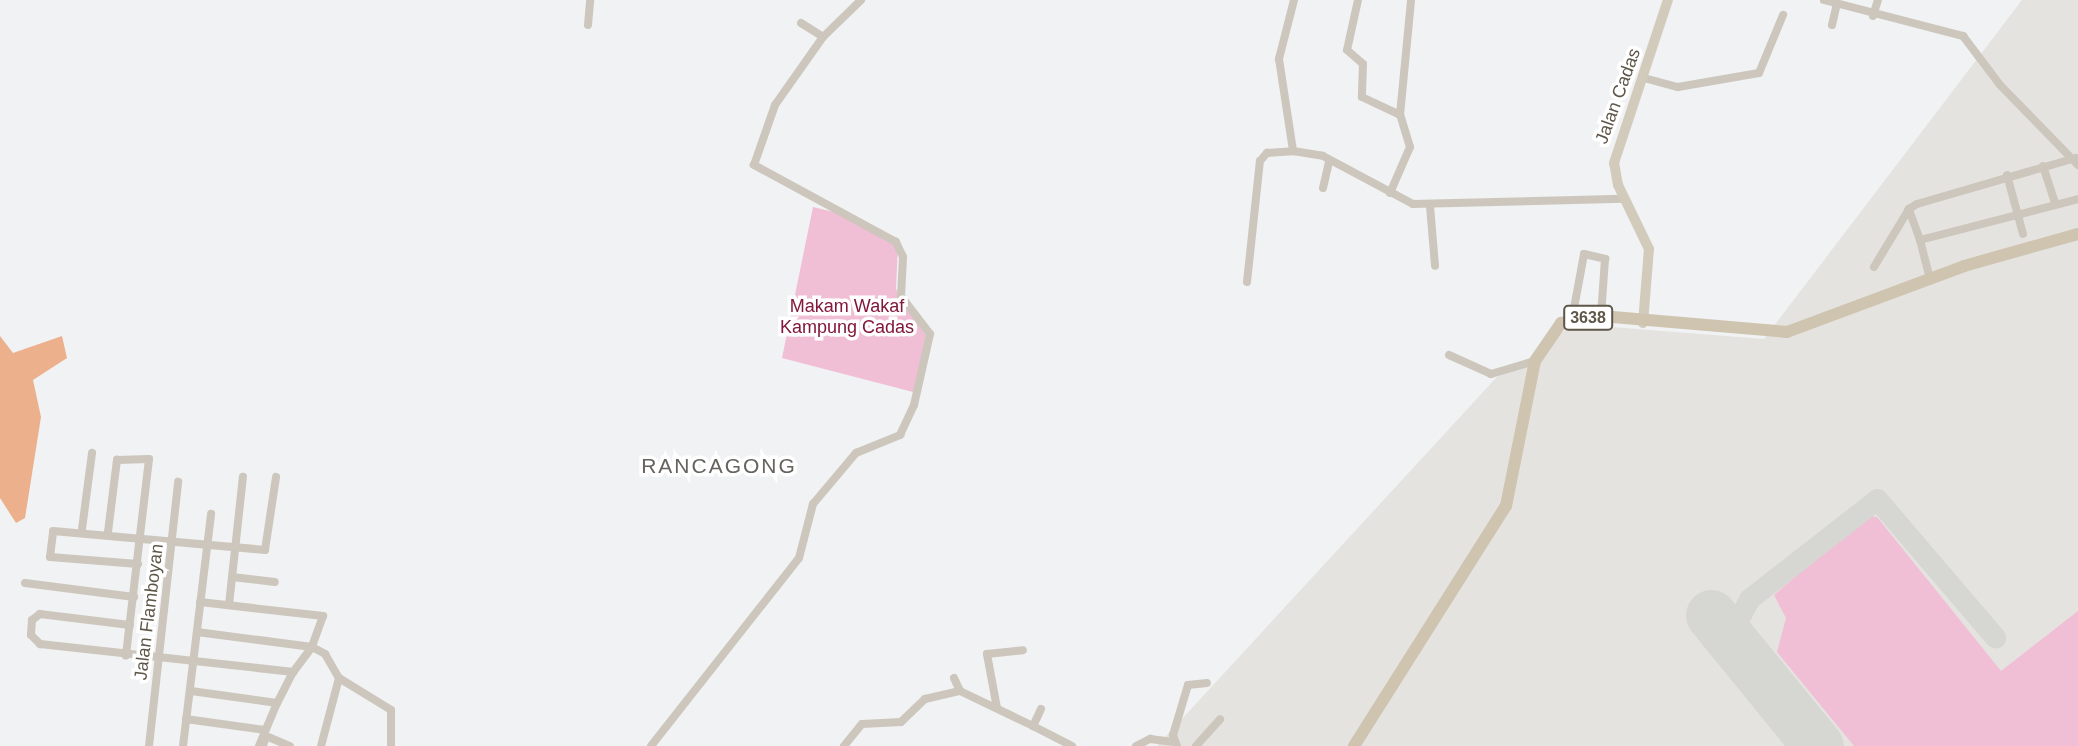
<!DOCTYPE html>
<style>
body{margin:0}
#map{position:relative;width:2078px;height:746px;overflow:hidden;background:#f0f2f3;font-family:Arial,sans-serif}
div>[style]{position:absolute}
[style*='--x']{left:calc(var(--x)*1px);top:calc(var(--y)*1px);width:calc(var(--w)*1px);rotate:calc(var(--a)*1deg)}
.airport>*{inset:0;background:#e5e3df}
.green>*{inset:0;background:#f0bfd5}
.water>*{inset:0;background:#edb08c}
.taxiway>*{height:21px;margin:-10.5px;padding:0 10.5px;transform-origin:10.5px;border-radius:10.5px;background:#d6d6d2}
.runway>*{height:51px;margin:-25.5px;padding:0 25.5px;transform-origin:25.5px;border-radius:25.5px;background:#d6d6d2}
.street>*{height:8px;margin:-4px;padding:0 4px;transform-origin:4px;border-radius:4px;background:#cdc6bc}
.secondary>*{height:10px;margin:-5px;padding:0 5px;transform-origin:5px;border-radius:5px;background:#d2cbbc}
.primary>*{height:12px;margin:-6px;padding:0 6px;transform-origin:6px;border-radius:6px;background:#cfc4b0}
span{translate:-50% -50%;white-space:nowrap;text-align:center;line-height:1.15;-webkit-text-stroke:7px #fff;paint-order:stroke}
.shield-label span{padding:2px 5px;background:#fff;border:2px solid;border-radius:5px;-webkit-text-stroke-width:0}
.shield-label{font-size:16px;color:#5e5648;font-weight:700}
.street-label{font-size:18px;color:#5e5648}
.park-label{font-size:18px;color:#81173a}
.quarter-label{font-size:21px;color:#65635d;letter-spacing:2px}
</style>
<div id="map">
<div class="airport">
<i style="clip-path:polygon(2022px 0,2078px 0,2078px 746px,1157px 746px,1507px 366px,1544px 358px,1553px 339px,1574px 324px,1764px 339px)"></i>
</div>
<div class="green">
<i style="clip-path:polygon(813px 207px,838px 213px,898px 246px,896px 289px,928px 339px,913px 392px,782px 358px)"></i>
<i style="clip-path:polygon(1867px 516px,1877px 517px,2001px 671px,2078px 611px,2078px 746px,1854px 746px,1777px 652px,1786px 618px,1774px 595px)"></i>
</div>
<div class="water">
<i style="clip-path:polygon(0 336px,13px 353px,62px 336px,67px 358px,33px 380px,41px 417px,25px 518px,16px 523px,0 498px)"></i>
</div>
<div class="taxiway">
<i style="--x:1740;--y:650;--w:30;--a:-94"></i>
<i style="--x:1738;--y:620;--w:24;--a:-62"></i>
<i style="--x:1749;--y:599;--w:162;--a:-38"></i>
<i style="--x:1877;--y:499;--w:182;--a:49.5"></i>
</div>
<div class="runway">
<i style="--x:1711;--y:615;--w:169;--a:50.8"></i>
</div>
<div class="street">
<i style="--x:1294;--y:0;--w:61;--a:104.3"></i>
<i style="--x:1279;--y:59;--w:93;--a:81.3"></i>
<i style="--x:1293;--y:151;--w:30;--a:9"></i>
<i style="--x:1323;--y:156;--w:102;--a:28.1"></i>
<i style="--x:1413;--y:204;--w:211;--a:-1.4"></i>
<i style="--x:1358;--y:0;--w:51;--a:102.4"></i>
<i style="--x:1347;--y:50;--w:21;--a:41"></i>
<i style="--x:1363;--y:64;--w:33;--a:92"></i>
<i style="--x:1362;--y:97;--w:42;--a:25.3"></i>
<i style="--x:1824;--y:0;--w:144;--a:14.5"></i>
<i style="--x:1963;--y:36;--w:61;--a:52.9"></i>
<i style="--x:2000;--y:85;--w:112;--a:45.7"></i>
<i style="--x:1873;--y:16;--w:17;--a:-73"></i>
<i style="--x:801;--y:23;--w:26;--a:32"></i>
<i style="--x:588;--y:25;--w:25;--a:-85"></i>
<i style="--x:1832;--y:25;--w:22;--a:-77"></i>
<i style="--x:1644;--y:78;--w:35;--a:15"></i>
<i style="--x:1678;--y:87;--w:82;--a:-9.8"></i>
<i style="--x:1759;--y:73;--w:63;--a:-67.5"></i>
<i style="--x:2043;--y:166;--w:40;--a:72"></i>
<i style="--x:2007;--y:175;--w:61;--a:74.8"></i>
<i style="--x:1323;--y:188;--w:28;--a:-77"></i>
<i style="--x:1390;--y:193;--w:50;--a:-66.5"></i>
<i style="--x:1410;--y:147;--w:34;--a:-107"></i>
<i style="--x:1400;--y:115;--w:116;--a:-84.5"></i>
<i style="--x:1430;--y:206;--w:60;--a:85.2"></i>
<i style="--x:1920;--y:240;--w:33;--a:-110"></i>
<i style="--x:1909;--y:209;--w:9;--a:-32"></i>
<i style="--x:1917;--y:204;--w:165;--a:-16.2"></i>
<i style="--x:1874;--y:267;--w:68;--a:-58.9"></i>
<i style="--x:1930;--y:279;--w:40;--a:-104.4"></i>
<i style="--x:1920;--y:240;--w:163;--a:-14.5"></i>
<i style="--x:1247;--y:282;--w:122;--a:-83.9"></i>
<i style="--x:1260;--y:161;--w:11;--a:-49"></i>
<i style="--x:1267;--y:153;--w:26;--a:-4"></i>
<i style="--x:1572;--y:319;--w:66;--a:-79.5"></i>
<i style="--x:1584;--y:254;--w:22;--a:13"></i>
<i style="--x:1605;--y:259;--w:57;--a:94"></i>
<i style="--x:1449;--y:355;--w:46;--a:24.3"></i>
<i style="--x:1491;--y:374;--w:46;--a:-16.5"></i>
<i style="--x:82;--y:529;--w:77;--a:-82.5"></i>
<i style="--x:108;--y:532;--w:73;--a:-82.9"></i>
<i style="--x:117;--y:460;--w:32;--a:-2"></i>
<i style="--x:149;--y:459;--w:198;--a:96.7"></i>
<i style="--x:138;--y:564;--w:88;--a:-175.5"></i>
<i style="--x:50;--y:557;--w:26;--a:-83"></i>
<i style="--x:53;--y:531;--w:213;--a:5.1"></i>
<i style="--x:265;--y:550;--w:74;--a:-81.4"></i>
<i style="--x:232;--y:577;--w:43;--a:6.6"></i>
<i style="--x:25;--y:583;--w:110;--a:7.3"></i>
<i style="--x:200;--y:602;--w:124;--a:6.5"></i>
<i style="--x:323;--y:616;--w:33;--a:110"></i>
<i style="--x:312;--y:647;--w:15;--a:28"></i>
<i style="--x:325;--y:654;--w:28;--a:60"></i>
<i style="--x:339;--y:678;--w:70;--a:104.8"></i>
<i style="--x:229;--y:605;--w:129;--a:-83.8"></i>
<i style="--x:130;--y:625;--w:91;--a:-173"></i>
<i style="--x:40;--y:614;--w:10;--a:143"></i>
<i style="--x:32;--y:620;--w:15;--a:94"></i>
<i style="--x:31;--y:635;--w:13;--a:45"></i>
<i style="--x:40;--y:644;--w:255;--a:6.3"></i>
<i style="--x:293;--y:672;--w:35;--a:117"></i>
<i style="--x:197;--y:632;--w:116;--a:7.4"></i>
<i style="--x:312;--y:647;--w:31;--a:127"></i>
<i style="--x:339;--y:678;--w:61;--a:31.6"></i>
<i style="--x:391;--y:710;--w:36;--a:90"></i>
<i style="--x:954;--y:678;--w:14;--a:65"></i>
<i style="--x:960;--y:691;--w:81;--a:25.6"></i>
<i style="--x:191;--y:691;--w:87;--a:7.9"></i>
<i style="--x:277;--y:703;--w:47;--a:112.7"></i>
<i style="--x:997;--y:708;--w:55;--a:-100.5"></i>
<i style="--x:987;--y:654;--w:36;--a:-6"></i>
<i style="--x:1041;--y:709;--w:19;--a:115"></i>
<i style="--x:1033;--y:726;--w:44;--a:27.1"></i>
<i style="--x:186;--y:719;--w:80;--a:7.9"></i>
<i style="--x:264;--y:743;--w:7;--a:-74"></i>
<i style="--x:266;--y:736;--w:26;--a:23"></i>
<i style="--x:149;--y:746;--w:266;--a:-83.7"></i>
<i style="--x:183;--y:746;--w:234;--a:-83.1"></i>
<i style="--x:651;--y:746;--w:239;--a:-51.8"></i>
<i style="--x:799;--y:558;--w:56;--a:-75.5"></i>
<i style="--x:813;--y:504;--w:67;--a:-49.9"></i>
<i style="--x:856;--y:453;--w:48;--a:-22.2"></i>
<i style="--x:900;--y:435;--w:33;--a:-65"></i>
<i style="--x:914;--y:405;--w:73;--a:-77.3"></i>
<i style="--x:930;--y:334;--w:48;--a:-127.3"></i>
<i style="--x:901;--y:296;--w:39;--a:-87"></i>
<i style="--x:903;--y:257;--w:17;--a:-115"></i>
<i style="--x:896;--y:242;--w:162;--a:-151.5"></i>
<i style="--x:754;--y:165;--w:64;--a:-70.7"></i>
<i style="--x:775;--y:105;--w:83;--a:-54.8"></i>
<i style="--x:823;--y:37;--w:53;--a:-44.2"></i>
<i style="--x:844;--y:746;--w:28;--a:-51"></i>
<i style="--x:862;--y:724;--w:39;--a:-3"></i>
<i style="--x:901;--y:722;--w:33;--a:-44"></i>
<i style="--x:925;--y:699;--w:36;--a:-13"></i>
<i style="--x:1136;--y:746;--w:16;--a:-27"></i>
<i style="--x:1150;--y:739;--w:24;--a:7"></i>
<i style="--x:1177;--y:746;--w:12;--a:-110"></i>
<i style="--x:1173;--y:735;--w:52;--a:-73.3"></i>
<i style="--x:1188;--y:685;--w:19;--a:-6"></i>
<i style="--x:1196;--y:746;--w:36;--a:-48"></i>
</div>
<div class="secondary">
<i style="--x:1643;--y:323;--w:74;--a:-85.4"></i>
<i style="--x:1649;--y:249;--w:71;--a:-115.8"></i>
<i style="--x:1618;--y:185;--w:22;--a:-100"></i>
<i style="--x:1614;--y:163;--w:172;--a:-71.7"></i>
</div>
<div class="primary">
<i style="--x:1354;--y:746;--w:284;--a:-57.7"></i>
<i style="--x:1506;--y:506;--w:148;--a:-78.7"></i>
<i style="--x:1535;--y:361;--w:46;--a:-55.6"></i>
<i style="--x:1561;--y:323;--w:41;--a:-9.9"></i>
<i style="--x:1601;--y:316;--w:187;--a:4.9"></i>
<i style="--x:1787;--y:332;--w:189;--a:-20.4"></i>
<i style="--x:1964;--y:266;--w:118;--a:-15.7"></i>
</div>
<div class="shield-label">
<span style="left:1588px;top:318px">3638</span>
</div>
<div class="street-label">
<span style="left:1618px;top:96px;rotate:-70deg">Jalan Cadas</span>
<span style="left:149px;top:612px;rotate:-83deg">Jalan Flamboyan</span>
</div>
<div class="park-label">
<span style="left:847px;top:317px">Makam Wakaf<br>Kampung Cadas</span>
</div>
<div class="quarter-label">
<span style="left:719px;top:466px">RANCAGONG</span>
</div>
</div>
